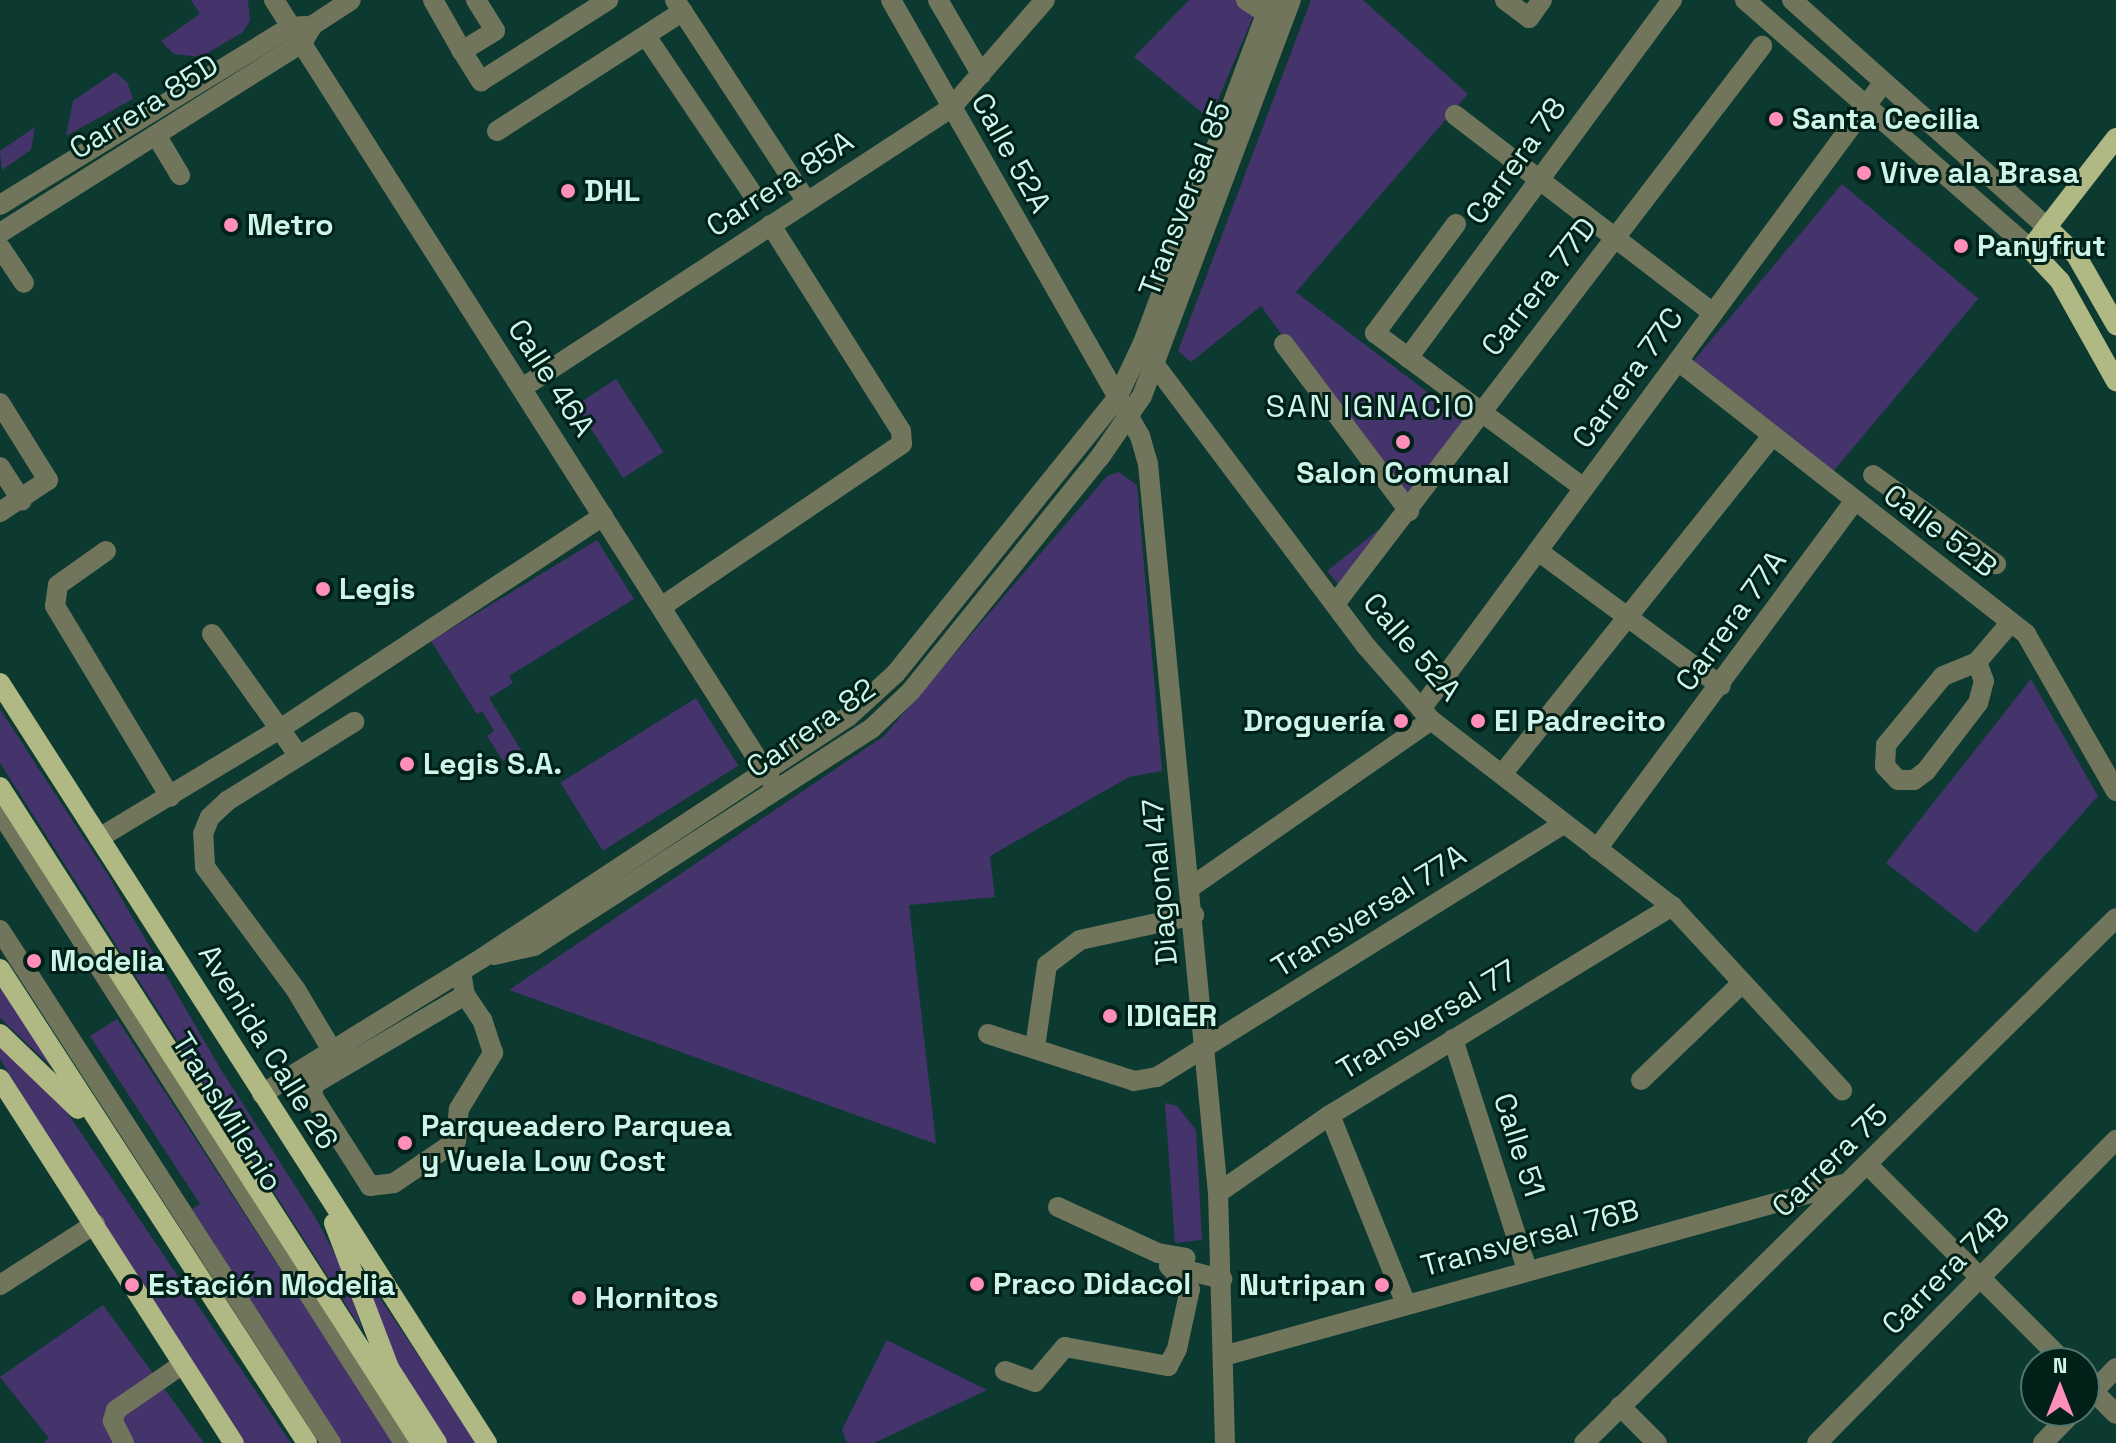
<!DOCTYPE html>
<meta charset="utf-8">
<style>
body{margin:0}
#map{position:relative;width:2116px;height:1443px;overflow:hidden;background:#0c3a30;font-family:"Space Grotesk",sans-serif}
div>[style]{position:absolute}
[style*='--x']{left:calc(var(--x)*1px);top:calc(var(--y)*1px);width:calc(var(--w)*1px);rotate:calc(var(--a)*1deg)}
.green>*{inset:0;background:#45336b;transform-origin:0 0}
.minor>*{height:20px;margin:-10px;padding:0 10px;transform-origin:10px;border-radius:10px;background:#71755c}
.major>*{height:20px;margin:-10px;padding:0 10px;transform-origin:10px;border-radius:10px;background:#b0b983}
.dots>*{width:22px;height:22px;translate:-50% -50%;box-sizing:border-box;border:4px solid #002018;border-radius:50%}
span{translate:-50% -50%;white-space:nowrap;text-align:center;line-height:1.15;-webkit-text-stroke:6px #002018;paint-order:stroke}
.street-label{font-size:30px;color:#cef5ea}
.poi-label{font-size:30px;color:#cef5ea;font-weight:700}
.left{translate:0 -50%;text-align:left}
.right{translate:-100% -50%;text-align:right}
.neighbourhood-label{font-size:32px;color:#cef5ea;letter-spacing:2px}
.north{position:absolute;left:2020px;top:1347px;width:80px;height:80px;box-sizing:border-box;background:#002018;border:2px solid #52756c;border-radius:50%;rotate:0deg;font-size:22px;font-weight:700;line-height:32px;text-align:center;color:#cef5ea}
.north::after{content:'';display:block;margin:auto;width:28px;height:36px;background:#ff8eba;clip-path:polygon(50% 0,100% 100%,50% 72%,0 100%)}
</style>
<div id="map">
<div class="green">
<i style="clip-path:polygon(191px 0,248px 0,250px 21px,243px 32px,201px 57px,174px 54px,161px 41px,200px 14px)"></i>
<i style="clip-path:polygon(1189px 0,1239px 0,1255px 12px,1210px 119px,1134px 57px)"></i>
<i style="clip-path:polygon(1311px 0,1363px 0,1468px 94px,1296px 292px,1468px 423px,1408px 507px,1343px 590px,1327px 571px,1407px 507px,1261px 306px,1191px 362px,1178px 351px)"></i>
<i style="clip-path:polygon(115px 72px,127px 82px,133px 99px,66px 136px,73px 101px)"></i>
<i style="clip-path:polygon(35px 127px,31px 150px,2px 170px,0 151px)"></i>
<i style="left:1842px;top:184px;width:178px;height:236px;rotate:40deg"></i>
<i style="left:616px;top:379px;width:87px;height:48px;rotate:57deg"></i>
<i style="clip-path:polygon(1119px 472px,1137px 485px,1162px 771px,1129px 777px,990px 856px,995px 897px,909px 905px,936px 1144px,509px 990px,884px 736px,1107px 476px)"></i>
<i style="clip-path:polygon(597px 540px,634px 599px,509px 676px,513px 683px,489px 698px,521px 750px,503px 761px,487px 736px,494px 731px,482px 711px,477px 714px,431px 641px)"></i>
<i style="clip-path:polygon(2031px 679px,2098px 796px,1976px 933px,1886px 863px)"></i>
<i style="left:696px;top:698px;width:80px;height:160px;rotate:58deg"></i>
<i style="clip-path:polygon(0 709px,108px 875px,220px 1068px,315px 1217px,345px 1273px,362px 1330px,0 763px)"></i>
<i style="clip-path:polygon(0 983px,54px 1069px,0 1018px)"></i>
<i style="clip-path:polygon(117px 1019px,394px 1443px,341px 1443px,192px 1209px,200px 1204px,90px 1036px)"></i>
<i style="clip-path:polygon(0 1045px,56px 1096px,291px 1443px,244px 1443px,31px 1109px,0 1059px)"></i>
<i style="clip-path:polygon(1165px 1103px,1177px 1106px,1196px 1130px,1202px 1240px,1175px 1243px)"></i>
<i style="clip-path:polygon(365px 1276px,452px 1406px,475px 1443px,444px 1443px,395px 1361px)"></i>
<i style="clip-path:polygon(103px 1305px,204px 1443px,43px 1443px,49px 1438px,0 1377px)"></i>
<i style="clip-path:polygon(887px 1340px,987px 1390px,874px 1443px,847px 1443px,842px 1430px)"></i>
</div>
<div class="minor">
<i style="--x:274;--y:0;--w:924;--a:57.51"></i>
<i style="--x:433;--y:0;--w:59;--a:60.4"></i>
<i style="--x:476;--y:0;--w:36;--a:58"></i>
<i style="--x:495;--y:31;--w:39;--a:149"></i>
<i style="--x:462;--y:51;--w:36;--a:58"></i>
<i style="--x:481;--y:81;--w:151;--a:-32.5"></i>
<i style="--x:675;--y:0;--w:241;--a:56.8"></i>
<i style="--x:891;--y:0;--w:502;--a:60.27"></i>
<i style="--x:1140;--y:436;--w:29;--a:74"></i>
<i style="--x:1148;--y:464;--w:732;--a:84.52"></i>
<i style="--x:1218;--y:1193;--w:250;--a:88.4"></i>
<i style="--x:938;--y:0;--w:86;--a:59.8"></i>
<i style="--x:1246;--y:0;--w:24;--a:33"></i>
<i style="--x:1505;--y:0;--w:30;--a:37"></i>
<i style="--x:1529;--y:18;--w:22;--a:-54"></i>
<i style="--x:1745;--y:0;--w:378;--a:41.1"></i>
<i style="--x:1792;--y:0;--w:341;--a:41.7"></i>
<i style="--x:646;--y:36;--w:189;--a:56"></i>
<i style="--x:1455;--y:115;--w:325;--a:37.5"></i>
<i style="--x:497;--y:131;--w:221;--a:-32.8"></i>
<i style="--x:156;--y:135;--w:47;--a:59"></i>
<i style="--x:0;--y:205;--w:341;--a:-31.5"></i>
<i style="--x:291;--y:27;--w:14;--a:-4"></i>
<i style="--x:1456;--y:224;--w:136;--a:126.6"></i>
<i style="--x:1375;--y:333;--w:260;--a:36.6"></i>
<i style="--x:0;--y:233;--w:357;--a:-32.2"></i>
<i style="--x:302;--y:43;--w:21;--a:-59"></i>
<i style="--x:313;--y:25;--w:45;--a:-33.3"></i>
<i style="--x:0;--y:247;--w:43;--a:56.3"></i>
<i style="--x:1284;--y:344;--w:209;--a:53.2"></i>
<i style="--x:1408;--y:358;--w:445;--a:-53.6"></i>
<i style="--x:1678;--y:361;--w:442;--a:38.1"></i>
<i style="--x:2026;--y:634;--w:181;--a:60.2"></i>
<i style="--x:1155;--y:365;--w:351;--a:53.1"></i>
<i style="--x:1366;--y:646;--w:98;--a:48.7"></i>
<i style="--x:1431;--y:720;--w:304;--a:37.7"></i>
<i style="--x:1672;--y:906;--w:251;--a:47.3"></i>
<i style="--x:522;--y:388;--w:512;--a:-33.13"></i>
<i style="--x:951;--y:108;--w:143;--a:-49"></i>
<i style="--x:0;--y:403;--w:91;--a:58.1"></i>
<i style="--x:48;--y:480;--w:58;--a:146.3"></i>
<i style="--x:0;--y:467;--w:40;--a:57.1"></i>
<i style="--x:1873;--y:475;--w:152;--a:35.9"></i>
<i style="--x:106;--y:551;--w:59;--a:144.7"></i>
<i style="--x:58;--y:585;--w:21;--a:98"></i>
<i style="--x:55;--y:606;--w:223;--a:58.9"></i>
<i style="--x:1538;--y:551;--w:227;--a:36.4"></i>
<i style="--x:1335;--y:604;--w:703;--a:-52.58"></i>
<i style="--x:661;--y:607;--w:291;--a:-34.1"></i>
<i style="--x:902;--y:444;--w:13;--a:-94"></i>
<i style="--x:901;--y:431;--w:244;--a:-122.3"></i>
<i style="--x:212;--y:634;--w:150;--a:54.5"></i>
<i style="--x:1977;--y:662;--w:20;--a:70"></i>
<i style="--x:1984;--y:681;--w:23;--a:105"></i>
<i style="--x:1978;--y:703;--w:86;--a:127.4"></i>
<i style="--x:1926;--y:771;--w:15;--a:143"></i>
<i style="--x:1914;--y:780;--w:16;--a:180"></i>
<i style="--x:1898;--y:780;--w:19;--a:-133"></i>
<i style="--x:1885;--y:766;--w:21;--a:-87"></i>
<i style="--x:1886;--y:745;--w:89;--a:-50.4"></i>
<i style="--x:1943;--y:676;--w:37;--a:-22"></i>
<i style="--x:1977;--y:662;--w:52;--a:-49.6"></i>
<i style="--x:1421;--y:709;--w:778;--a:-53.57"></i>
<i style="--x:1503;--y:773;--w:430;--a:-51.4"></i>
<i style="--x:0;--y:812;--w:749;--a:57.37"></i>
<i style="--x:99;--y:838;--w:211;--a:-31.1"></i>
<i style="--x:280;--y:729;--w:387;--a:-33.4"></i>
<i style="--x:1597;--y:849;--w:430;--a:-53.5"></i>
<i style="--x:1191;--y:887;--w:292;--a:-34.8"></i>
<i style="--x:0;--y:930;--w:611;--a:57.17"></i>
<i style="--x:494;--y:955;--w:41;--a:-12.7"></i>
<i style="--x:534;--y:946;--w:401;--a:-32.8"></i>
<i style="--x:871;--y:729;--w:55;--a:-43.5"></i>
<i style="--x:911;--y:691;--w:301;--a:-51.1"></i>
<i style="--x:1100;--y:457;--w:74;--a:-55.5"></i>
<i style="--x:1142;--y:396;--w:423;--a:-69.4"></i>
<i style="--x:461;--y:971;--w:24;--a:81"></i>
<i style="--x:465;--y:995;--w:175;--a:149.5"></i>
<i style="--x:314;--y:1084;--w:11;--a:100"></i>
<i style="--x:312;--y:1095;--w:108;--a:57.5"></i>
<i style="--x:370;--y:1186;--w:24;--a:-7"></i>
<i style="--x:394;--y:1183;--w:75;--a:-34.1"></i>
<i style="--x:456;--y:1141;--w:32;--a:-85"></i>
<i style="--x:459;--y:1109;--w:66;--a:-58.7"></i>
<i style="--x:493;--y:1053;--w:35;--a:-108"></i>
<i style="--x:482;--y:1020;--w:30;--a:-124"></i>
<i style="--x:988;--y:1034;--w:153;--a:17.8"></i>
<i style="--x:1134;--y:1081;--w:23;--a:-10"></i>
<i style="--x:1157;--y:1077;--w:479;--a:-31.9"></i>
<i style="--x:1453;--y:1039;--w:242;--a:72.2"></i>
<i style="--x:1035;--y:1047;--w:83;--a:-81.7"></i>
<i style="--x:1047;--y:965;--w:41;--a:-37.1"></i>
<i style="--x:1080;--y:940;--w:117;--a:-12.4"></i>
<i style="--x:332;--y:1050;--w:70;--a:-121"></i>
<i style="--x:296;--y:990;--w:153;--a:-126.5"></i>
<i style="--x:205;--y:867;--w:33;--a:-93"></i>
<i style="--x:203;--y:834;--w:18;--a:-68"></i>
<i style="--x:210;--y:817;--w:23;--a:-43"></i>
<i style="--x:227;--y:801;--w:150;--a:-31.9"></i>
<i style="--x:1641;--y:1080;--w:139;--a:-43.8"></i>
<i style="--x:262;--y:1094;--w:259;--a:-31.7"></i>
<i style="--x:482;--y:958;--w:438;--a:-33.4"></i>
<i style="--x:848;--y:717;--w:65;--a:-42.5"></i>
<i style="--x:896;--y:673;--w:353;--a:-51.2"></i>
<i style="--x:1117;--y:398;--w:61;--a:-64.7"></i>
<i style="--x:1143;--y:343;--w:366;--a:-69.5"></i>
<i style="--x:1330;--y:1115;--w:204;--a:68.1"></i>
<i style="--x:1869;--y:1166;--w:278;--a:45.1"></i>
<i style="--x:1218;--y:1193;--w:136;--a:-34.9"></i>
<i style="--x:1330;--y:1115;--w:401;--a:-31.4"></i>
<i style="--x:1058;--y:1207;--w:110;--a:24.7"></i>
<i style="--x:1158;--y:1253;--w:28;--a:10"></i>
<i style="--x:0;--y:1285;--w:113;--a:-32.7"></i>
<i style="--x:1227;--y:1355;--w:643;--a:-15.51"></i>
<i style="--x:1005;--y:1371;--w:32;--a:20"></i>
<i style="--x:1035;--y:1382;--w:46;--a:-49.4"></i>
<i style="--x:1065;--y:1347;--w:105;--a:10.5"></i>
<i style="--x:1168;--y:1366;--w:19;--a:-62"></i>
<i style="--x:1177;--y:1349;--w:61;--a:-77.8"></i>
<i style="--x:1190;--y:1289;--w:31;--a:-132"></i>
<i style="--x:1169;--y:1266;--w:55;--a:13.8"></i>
<i style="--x:2084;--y:1382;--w:45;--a:45"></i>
<i style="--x:2084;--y:1401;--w:46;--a:-45.9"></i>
<i style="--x:1620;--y:1406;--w:52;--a:45"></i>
<i style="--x:124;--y:1443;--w:25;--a:-117"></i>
<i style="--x:113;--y:1421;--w:11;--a:-75"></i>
<i style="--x:116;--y:1410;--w:81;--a:-34.5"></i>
<i style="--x:1584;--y:1443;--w:747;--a:-44.62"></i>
<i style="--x:1817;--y:1443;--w:426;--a:-45.4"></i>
<i style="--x:2043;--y:1443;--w:45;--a:-45.9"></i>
</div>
<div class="major">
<i style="--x:2116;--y:138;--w:140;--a:127.8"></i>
<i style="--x:2030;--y:249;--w:44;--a:46.8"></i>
<i style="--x:2060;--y:281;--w:115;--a:60.8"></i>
<i style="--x:2047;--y:227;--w:40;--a:44"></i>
<i style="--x:2076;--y:255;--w:81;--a:60.3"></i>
<i style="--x:0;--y:683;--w:903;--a:57.35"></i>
<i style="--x:0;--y:787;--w:779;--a:57.31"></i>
<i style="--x:0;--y:969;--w:565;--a:57.07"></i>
<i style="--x:0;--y:1034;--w:108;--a:43.9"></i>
<i style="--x:0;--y:1079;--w:433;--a:57.3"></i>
<i style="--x:334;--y:1223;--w:155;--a:69.2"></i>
<i style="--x:389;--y:1368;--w:89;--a:57.4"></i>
</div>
<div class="dots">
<i style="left:1776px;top:119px;background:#ff8eba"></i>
<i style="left:1864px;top:173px;background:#ff8eba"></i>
<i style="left:568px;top:191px;background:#ff8eba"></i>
<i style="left:231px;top:225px;background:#ff8eba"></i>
<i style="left:1961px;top:246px;background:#ff8eba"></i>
<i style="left:1403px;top:442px;background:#ff8eba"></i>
<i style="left:323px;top:589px;background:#ff8eba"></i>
<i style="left:1401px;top:721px;background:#ff8eba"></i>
<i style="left:1478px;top:721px;background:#ff8eba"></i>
<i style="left:407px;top:764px;background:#ff8eba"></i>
<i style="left:34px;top:961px;background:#ff8eba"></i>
<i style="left:1110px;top:1016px;background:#ff8eba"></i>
<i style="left:405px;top:1143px;background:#ff8eba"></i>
<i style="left:977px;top:1284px;background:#ff8eba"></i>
<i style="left:132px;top:1285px;background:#ff8eba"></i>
<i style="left:1382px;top:1285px;background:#ff8eba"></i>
<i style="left:579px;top:1298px;background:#ff8eba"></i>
</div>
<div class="street-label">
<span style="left:144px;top:107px;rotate:-32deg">Carrera 85D</span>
<span style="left:1011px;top:153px;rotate:61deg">Calle 52A</span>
<span style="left:1516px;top:161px;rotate:-54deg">Carrera 78</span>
<span style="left:780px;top:184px;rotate:-33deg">Carrera 85A</span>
<span style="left:1185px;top:199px;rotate:-69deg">Transversal 85</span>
<span style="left:1539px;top:287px;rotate:-52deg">Carrera 77D</span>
<span style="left:551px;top:378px;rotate:57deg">Calle 46A</span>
<span style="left:1628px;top:378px;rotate:-54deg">Carrera 77C</span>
<span style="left:1940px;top:531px;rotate:37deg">Calle 52B</span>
<span style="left:1731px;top:621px;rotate:-54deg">Carrera 77A</span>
<span style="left:1412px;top:647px;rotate:49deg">Calle 52A</span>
<span style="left:811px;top:728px;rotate:-35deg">Carrera 82</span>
<span style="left:1160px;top:882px;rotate:-95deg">Diagonal 47</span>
<span style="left:1369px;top:911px;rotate:-32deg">Transversal 77A</span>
<span style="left:1427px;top:1020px;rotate:-31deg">Transversal 77</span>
<span style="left:268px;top:1047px;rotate:58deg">Avenida Calle 26</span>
<span style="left:227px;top:1112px;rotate:58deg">TransMilenio</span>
<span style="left:1519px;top:1145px;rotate:72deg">Calle 51</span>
<span style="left:1830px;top:1161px;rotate:-44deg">Carrera 75</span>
<span style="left:1530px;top:1238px;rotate:-15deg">Transversal 76B</span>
<span style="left:1946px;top:1271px;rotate:-45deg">Carrera 74B</span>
</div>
<div class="poi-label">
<span class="left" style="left:1792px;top:119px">Santa Cecilia</span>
<span class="left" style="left:1880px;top:173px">Vive ala Brasa</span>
<span class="left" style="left:584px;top:191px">DHL</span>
<span class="left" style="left:247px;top:225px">Metro</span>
<span class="left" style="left:1977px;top:246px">Panyfrut</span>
<span style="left:1403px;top:473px">Salon Comunal</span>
<span class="left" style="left:339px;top:589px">Legis</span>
<span class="right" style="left:1385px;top:721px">Droguería</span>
<span class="left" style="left:1494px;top:721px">El Padrecito</span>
<span class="left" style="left:423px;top:764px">Legis S.A.</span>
<span class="left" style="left:50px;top:961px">Modelia</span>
<span class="left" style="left:1126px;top:1016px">IDIGER</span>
<span class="left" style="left:421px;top:1143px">Parqueadero Parquea<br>y Vuela Low Cost</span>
<span class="left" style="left:993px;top:1284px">Praco Didacol</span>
<span class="left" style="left:148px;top:1285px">Estación Modelia</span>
<span class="right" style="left:1366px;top:1285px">Nutripan</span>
<span class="left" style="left:595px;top:1298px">Hornitos</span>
</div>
<div class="neighbourhood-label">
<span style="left:1371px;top:406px">SAN IGNACIO</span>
</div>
<div class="north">N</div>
</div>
